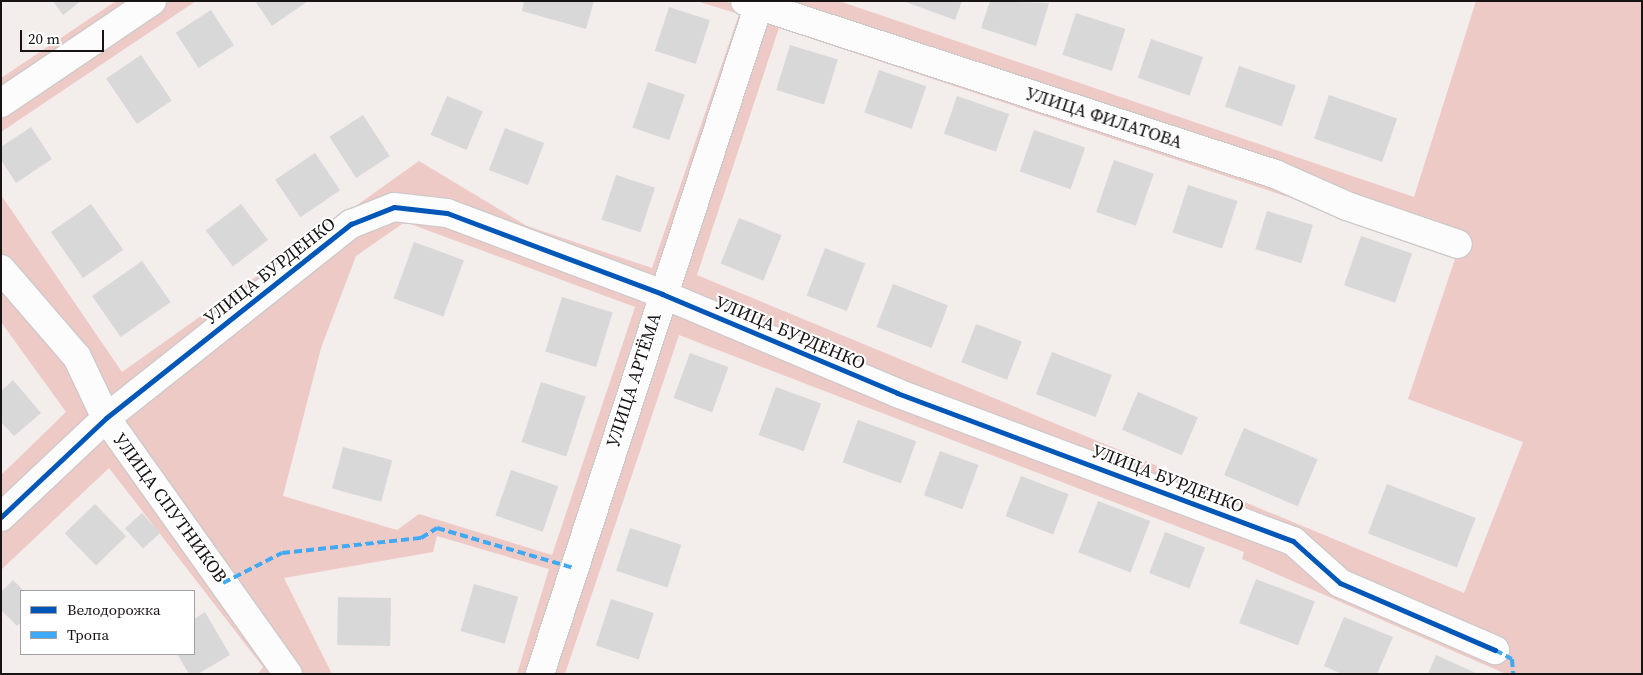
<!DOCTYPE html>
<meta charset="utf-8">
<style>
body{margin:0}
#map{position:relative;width:1643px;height:675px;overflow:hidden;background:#f3edec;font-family:"Source Serif 4",serif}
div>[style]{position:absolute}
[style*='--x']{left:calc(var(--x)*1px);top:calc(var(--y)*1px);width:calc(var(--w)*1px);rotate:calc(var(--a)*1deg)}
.green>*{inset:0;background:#eecac7}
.building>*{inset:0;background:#d9d8d9;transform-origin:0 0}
.roads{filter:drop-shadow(1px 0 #cec9c8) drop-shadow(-1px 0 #cec9c8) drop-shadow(0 1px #cec9c8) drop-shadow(0 -1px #cec9c8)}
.minor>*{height:28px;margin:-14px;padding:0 14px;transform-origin:14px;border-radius:14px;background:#fdfcfc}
.quiet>*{height:4px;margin-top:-2px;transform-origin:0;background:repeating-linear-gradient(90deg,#3fa9f5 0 8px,transparent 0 12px)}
.cycleway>*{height:5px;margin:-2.5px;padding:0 2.5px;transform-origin:2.5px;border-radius:2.5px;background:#0057b8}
span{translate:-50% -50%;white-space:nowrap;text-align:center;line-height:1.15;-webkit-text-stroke:4px #fff;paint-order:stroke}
.street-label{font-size:18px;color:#181414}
.frame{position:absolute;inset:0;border:2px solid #181414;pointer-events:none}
.legend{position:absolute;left:20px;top:590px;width:175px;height:65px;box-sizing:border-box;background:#fff;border:1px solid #a3a1a1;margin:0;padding:6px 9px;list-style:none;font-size:15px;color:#181414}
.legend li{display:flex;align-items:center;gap:10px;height:25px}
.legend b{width:25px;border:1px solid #a3a1a1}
.scale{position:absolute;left:20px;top:30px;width:84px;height:22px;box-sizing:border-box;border:2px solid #181414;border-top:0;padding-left:6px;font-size:15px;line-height:18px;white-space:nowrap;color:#181414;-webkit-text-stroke:4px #fff;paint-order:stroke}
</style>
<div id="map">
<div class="green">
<i style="clip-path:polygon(116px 1px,138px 1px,1px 94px,1px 78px)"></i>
<i style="clip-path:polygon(164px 1px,196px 1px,1px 132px,1px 114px)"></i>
<i style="clip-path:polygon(696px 1px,723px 1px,743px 7px,747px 14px,657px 284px,394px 199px,112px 403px,1px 256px,1px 195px,122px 372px,419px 161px,527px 226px,652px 268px,739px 14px)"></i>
<i style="clip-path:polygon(evenodd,773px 1px,839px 1px,1414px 197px,1476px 1px,1642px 1px,1642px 674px,1506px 674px,1242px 559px,1244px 552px,679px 335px,565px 674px,551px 674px,666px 320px,671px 314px,685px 313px,892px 401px,1289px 548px,1335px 591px,1505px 660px,1494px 642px,1348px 578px,1299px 535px,740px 320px,688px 298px,679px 290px,676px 281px,763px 22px,771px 17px,1272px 179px,1346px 211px,1458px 248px,1461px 239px,1351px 201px,1277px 166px,773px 1px,779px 28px,1457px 253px,1408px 399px,1523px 442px,1464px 593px,697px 275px,779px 28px)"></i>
<i style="clip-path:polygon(evenodd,395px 216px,442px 222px,653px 300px,532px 674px,517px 674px,549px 569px,437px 536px,433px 552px,284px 578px,332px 674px,299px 674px,119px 418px,354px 234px,395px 216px,405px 222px,635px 307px,552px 555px,419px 514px,397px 530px,283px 496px,321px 348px,356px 256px,405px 222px)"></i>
<i style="clip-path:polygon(1px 280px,70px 362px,92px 411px,86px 427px,1px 507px,1px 475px,66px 412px,1px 322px)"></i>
<i style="clip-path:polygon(97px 439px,115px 446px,275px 674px,258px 674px,263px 667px,109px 468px,1px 570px,1px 528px)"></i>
</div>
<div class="building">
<i style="clip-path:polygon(53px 1px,81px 1px,63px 15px)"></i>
<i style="clip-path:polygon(255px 1px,308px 1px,272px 26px)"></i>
<i style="clip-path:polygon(524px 1px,594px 1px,586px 29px,522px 11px)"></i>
<i style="clip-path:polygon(903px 1px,962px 1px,955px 20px)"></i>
<i style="clip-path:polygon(990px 1px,1049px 3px,1036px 46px,981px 28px)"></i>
<i style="left:669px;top:7px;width:43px;height:46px;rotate:18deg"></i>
<i style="left:211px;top:10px;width:42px;height:42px;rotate:57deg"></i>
<i style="left:1076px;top:13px;width:52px;height:44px;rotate:18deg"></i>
<i style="left:1151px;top:39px;width:55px;height:41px;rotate:19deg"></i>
<i style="left:790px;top:45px;width:50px;height:47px;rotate:17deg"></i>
<i style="left:141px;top:55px;width:55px;height:42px;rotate:56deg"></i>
<i style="left:1239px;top:66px;width:60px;height:43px;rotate:19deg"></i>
<i style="left:879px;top:70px;width:50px;height:45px;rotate:19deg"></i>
<i style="left:648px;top:82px;width:39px;height:48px;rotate:19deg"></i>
<i style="left:1329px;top:95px;width:72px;height:46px;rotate:19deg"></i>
<i style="left:447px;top:96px;width:39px;height:42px;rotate:23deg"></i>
<i style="left:957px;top:96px;width:55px;height:40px;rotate:19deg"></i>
<i style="left:363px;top:115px;width:49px;height:40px;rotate:57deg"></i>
<i style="clip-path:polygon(31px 127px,52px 159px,16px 183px,1px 160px,1px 147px)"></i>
<i style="left:505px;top:128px;width:42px;height:45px;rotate:21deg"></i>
<i style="left:1034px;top:130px;width:54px;height:44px;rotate:19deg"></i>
<i style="left:315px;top:153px;width:45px;height:48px;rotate:56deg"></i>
<i style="left:1114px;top:160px;width:42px;height:55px;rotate:19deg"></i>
<i style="left:616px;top:175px;width:41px;height:47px;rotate:18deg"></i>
<i style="left:1188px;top:185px;width:52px;height:50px;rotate:18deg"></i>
<i style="left:91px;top:204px;width:56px;height:49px;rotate:55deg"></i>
<i style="left:241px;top:204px;width:45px;height:44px;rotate:53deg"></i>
<i style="left:1267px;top:211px;width:48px;height:40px;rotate:17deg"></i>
<i style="left:739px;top:218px;width:46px;height:49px;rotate:22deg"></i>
<i style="left:1361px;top:236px;width:54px;height:52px;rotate:19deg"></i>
<i style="left:414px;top:242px;width:53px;height:60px;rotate:20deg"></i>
<i style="left:825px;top:248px;width:43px;height:51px;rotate:21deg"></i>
<i style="left:142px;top:261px;width:50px;height:61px;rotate:55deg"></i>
<i style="left:893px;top:284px;width:59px;height:46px;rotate:21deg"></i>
<i style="left:562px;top:297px;width:53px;height:57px;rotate:17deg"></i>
<i style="left:976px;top:324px;width:49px;height:41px;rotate:21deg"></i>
<i style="left:1052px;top:352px;width:64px;height:45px;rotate:21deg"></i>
<i style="left:690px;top:353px;width:41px;height:48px;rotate:20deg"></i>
<i style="clip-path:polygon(13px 380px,41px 413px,14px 436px,1px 422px,1px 391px)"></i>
<i style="left:541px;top:382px;width:47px;height:63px;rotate:18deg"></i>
<i style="left:776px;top:387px;width:48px;height:51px;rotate:20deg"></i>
<i style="left:1138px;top:392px;width:65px;height:41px;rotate:23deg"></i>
<i style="left:858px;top:420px;width:62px;height:45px;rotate:20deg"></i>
<i style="left:1244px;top:428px;width:80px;height:51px;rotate:23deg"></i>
<i style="left:343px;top:447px;width:51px;height:43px;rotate:15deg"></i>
<i style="left:940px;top:451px;width:41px;height:47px;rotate:20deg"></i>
<i style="left:511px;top:470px;width:50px;height:48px;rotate:19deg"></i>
<i style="left:1021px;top:476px;width:51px;height:43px;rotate:21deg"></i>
<i style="left:1387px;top:484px;width:95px;height:53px;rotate:21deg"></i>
<i style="left:1098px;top:501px;width:56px;height:55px;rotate:21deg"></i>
<i style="left:95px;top:504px;width:45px;height:42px;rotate:46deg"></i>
<i style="left:142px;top:513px;width:27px;height:23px;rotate:48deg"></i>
<i style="left:630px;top:528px;width:54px;height:45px;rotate:18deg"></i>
<i style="left:1165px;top:532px;width:43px;height:44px;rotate:21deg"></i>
<i style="left:1256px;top:579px;width:63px;height:47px;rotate:21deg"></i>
<i style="clip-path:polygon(13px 580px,24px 591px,21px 591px,21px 622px,17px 626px,1px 610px,1px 592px)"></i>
<i style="left:474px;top:584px;width:46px;height:49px;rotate:16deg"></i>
<i style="left:338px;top:597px;width:53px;height:48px;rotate:1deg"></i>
<i style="left:611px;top:599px;width:45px;height:49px;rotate:18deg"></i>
<i style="clip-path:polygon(205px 612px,230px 655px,198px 674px,189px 674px,177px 654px,194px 654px,194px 619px)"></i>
<i style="clip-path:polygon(1344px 617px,1393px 637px,1377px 674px,1342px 674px,1324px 666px)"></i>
<i style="clip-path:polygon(1436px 655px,1478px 674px,1428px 674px)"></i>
</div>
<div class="roads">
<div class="minor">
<i style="--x:745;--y:1;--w:558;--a:18.08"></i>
<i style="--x:1275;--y:174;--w:79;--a:24"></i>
<i style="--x:1347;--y:206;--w:117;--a:18.9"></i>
<i style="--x:1;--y:103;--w:182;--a:-34"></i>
<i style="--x:1;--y:269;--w:116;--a:49.2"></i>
<i style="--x:77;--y:357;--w:68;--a:64.6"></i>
<i style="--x:106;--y:418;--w:314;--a:54.6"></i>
<i style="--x:1;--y:517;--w:144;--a:-43.3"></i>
<i style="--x:106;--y:418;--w:313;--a:-38.4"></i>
<i style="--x:351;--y:224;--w:46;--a:-21.6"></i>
<i style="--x:394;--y:207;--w:53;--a:6.5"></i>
<i style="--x:447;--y:213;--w:230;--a:20.6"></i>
<i style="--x:662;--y:294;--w:255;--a:22.8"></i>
<i style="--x:897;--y:393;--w:423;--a:20.5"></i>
<i style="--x:1293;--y:541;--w:63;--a:41.8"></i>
<i style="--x:1340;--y:583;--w:169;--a:23.4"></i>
<i style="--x:540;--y:674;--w:708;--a:-71.9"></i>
</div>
</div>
<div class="quiet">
<i style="--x:223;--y:583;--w:66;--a:-27"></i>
<i style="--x:282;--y:553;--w:140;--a:-6.2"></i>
<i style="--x:421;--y:538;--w:19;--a:-32"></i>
<i style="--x:437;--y:528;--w:143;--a:16.3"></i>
<i style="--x:1495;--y:650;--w:19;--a:28"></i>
<i style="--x:1512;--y:659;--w:15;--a:86"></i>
</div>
<div class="cycleway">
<i style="--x:1;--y:517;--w:144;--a:-43.3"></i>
<i style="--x:106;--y:418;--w:313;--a:-38.4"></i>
<i style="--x:351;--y:224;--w:46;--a:-21.6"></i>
<i style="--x:394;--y:207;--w:53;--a:6.5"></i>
<i style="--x:447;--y:213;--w:230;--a:20.6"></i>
<i style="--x:662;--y:294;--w:255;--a:22.8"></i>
<i style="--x:897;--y:393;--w:423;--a:20.5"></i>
<i style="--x:1293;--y:541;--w:63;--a:41.8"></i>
<i style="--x:1340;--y:583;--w:169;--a:23.4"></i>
</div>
<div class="street-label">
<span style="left:1104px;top:118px;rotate:18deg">УЛИЦА ФИЛАТОВА</span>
<span style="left:270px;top:271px;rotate:-38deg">УЛИЦА БУРДЕНКО</span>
<span style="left:790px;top:333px;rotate:23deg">УЛИЦА БУРДЕНКО</span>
<span style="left:634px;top:380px;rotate:-72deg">УЛИЦА АРТЁМА</span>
<span style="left:1168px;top:479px;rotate:21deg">УЛИЦА БУРДЕНКО</span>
<span style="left:170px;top:508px;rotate:54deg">УЛИЦА СПУТНИКОВ</span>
</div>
<div class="frame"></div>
<ul class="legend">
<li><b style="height:6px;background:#0057b8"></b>Велодорожка</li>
<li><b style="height:6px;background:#3fa9f5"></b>Тропа</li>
</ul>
<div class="scale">20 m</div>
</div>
